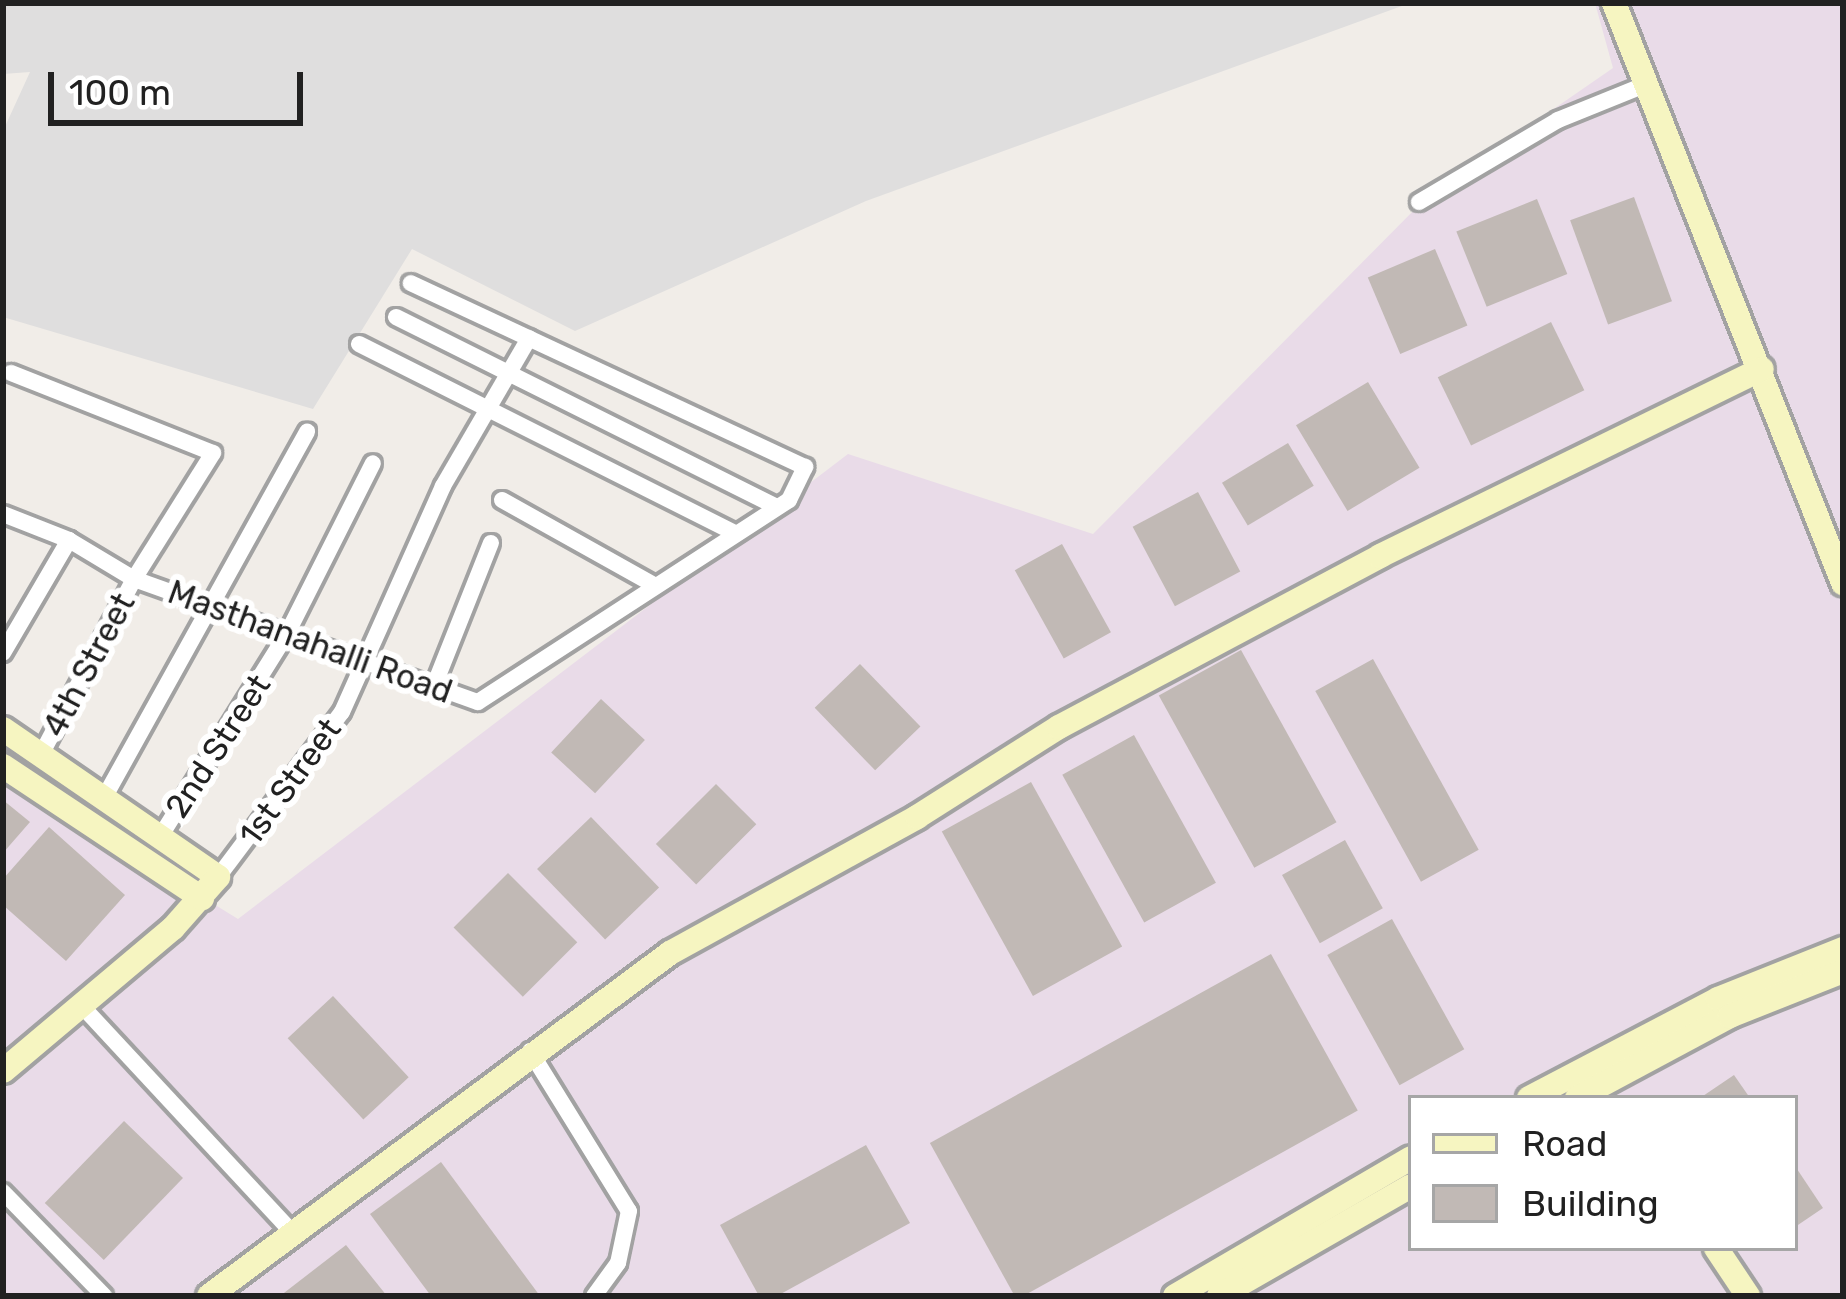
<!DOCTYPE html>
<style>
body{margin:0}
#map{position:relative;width:1846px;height:1299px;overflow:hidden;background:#f1ede8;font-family:Rubik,sans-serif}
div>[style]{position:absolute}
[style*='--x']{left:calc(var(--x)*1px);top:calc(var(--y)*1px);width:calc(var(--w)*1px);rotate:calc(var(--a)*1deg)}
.residential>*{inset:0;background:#dfdede}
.industrial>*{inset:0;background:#e9dbe8}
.building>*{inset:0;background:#c1b9b5;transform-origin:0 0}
.roads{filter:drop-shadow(3px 0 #a2a2a2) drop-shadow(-3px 0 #a2a2a2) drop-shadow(0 3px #a2a2a2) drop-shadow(0 -3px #a2a2a2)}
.street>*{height:16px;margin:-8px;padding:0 8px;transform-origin:8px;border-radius:8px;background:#fff}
.secondary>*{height:24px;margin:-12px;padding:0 12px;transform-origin:12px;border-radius:12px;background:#f6f5c1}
span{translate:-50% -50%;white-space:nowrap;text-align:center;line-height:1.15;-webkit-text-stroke:12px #fff;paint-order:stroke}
.street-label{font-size:33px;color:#212121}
.frame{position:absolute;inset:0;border:6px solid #212121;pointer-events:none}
.legend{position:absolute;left:1408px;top:1095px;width:390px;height:156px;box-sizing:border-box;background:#fff;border:3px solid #a6a6a6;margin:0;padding:15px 21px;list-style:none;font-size:36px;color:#212121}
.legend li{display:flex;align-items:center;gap:24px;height:60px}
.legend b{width:60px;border:3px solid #a6a6a6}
.scale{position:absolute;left:48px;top:72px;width:255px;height:54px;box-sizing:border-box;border:6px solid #212121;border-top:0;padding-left:15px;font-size:36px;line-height:42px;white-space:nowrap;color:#212121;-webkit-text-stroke:9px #fff;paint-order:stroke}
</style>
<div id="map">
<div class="residential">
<i style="clip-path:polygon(3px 3px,1410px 3px,866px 201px,575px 331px,412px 249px,313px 409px,3px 317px,3px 131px,30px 72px,3px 74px)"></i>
</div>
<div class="industrial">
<i style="clip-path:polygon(evenodd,1595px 3px,1843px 3px,1843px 1296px,3px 1296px,3px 774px,238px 919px,848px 454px,1093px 534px,1428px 196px,1613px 68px,1595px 3px,1411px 1098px,1795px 1098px,1795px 1248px,1411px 1248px,1411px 1098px)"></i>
</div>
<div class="building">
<i style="left:1634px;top:197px;width:111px;height:68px;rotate:70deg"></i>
<i style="left:1537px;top:199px;width:81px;height:87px;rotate:68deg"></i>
<i style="left:1435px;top:249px;width:83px;height:73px;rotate:67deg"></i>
<i style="left:1551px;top:322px;width:76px;height:126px;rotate:64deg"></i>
<i style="left:1368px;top:382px;width:100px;height:84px;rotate:59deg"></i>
<i style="left:1288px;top:443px;width:50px;height:77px;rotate:59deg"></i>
<i style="left:1198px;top:492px;width:90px;height:74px;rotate:62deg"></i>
<i style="left:1062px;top:544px;width:101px;height:54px;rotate:61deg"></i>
<i style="left:1241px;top:650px;width:197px;height:94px;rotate:61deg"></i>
<i style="left:1373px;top:659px;width:218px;height:66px;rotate:61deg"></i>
<i style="left:860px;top:664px;width:87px;height:63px;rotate:46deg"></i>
<i style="left:601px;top:699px;width:60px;height:73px;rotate:43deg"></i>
<i style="left:1134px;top:735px;width:169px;height:82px;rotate:61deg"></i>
<i style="left:1031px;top:782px;width:188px;height:102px;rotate:61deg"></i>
<i style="left:716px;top:784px;width:57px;height:85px;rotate:45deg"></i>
<i style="clip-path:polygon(3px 800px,30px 822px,3px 853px)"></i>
<i style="left:591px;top:817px;width:98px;height:75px;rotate:46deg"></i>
<i style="clip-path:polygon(49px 827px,125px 895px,66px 961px,3px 905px,3px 879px)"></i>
<i style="left:1345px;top:840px;width:78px;height:72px;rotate:61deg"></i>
<i style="left:508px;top:873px;width:98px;height:77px;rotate:45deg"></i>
<i style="left:1392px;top:919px;width:149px;height:74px;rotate:61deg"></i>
<i style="left:1271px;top:954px;width:179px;height:390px;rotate:61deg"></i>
<i style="left:333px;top:996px;width:111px;height:62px;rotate:47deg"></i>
<i style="clip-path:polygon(1734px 1075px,1750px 1098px,1700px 1098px)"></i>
<i style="left:124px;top:1121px;width:82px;height:114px;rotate:44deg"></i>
<i style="clip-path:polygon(866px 1145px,910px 1223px,777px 1296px,759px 1296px,720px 1225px)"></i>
<i style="clip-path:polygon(441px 1162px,540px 1296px,431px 1296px,370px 1214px)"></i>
<i style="clip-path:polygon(1795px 1166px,1823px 1208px,1795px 1227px)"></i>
<i style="clip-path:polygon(346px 1245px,387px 1296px,280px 1296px)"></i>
</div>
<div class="roads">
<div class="street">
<i style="--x:1419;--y:202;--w:161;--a:-30.5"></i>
<i style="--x:1558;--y:120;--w:96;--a:-22"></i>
<i style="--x:396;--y:317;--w:426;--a:26.5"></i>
<i style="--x:359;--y:344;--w:422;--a:26.7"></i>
<i style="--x:11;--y:373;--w:217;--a:21.6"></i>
<i style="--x:213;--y:453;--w:149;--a:122.1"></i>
<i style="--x:134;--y:579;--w:199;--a:117.9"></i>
<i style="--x:502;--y:500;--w:176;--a:29.2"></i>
<i style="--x:3;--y:514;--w:71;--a:21.5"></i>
<i style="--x:69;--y:540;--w:76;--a:31"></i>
<i style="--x:134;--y:579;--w:365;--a:19.7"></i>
<i style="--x:478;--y:702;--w:371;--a:-33"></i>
<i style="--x:789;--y:500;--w:37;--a:-64"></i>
<i style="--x:805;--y:467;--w:435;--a:-155"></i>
<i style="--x:3;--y:653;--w:131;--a:-59.7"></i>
<i style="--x:434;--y:686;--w:154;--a:-68.3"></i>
<i style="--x:104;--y:798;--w:419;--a:-61"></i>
<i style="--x:160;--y:837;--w:239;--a:-58"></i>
<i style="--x:287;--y:634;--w:191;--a:-63.3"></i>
<i style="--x:218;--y:877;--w:206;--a:-53.1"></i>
<i style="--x:342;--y:712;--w:248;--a:-65.9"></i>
<i style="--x:443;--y:486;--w:171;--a:-59.8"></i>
<i style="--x:81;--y:1005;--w:307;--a:47.1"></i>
<i style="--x:530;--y:1051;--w:188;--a:58.3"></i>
<i style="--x:629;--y:1211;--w:53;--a:101.9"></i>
<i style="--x:618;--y:1263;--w:41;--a:126"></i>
<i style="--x:3;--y:1192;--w:145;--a:45.8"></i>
</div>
<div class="secondary">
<i style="--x:1614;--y:3;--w:624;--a:68.45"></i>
<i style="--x:3;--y:729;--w:261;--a:34.5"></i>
<i style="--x:218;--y:877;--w:68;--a:131.4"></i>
<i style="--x:173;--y:928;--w:222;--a:139.9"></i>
<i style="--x:3;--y:766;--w:239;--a:33.6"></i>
<i style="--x:1529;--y:1098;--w:213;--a:-27.6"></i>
<i style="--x:1718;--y:999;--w:135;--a:-21.8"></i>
<i style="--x:1577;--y:1098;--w:174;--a:-28.2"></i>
<i style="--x:1730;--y:1016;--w:122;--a:-21.7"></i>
<i style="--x:1716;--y:1248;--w:58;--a:56.3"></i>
<i style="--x:209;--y:1296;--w:575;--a:-36.65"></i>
<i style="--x:670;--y:953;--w:282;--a:-28.8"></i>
<i style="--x:917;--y:817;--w:168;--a:-32.4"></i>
<i style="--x:1059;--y:727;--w:364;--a:-28"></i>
<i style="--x:1380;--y:556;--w:425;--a:-26.1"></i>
<i style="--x:1175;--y:1296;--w:273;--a:-30.3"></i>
<i style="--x:1219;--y:1296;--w:221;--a:-29.8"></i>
</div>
</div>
<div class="street-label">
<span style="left:310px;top:642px;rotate:20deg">Masthanahalli Road</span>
<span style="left:89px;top:665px;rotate:-62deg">4th Street</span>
<span style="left:218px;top:746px;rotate:-57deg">2nd Street</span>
<span style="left:290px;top:782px;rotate:-54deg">1st Street</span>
</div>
<div class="frame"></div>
<ul class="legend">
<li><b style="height:15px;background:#f6f5c1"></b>Road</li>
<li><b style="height:33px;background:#c1b9b5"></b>Building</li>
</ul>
<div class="scale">100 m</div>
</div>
